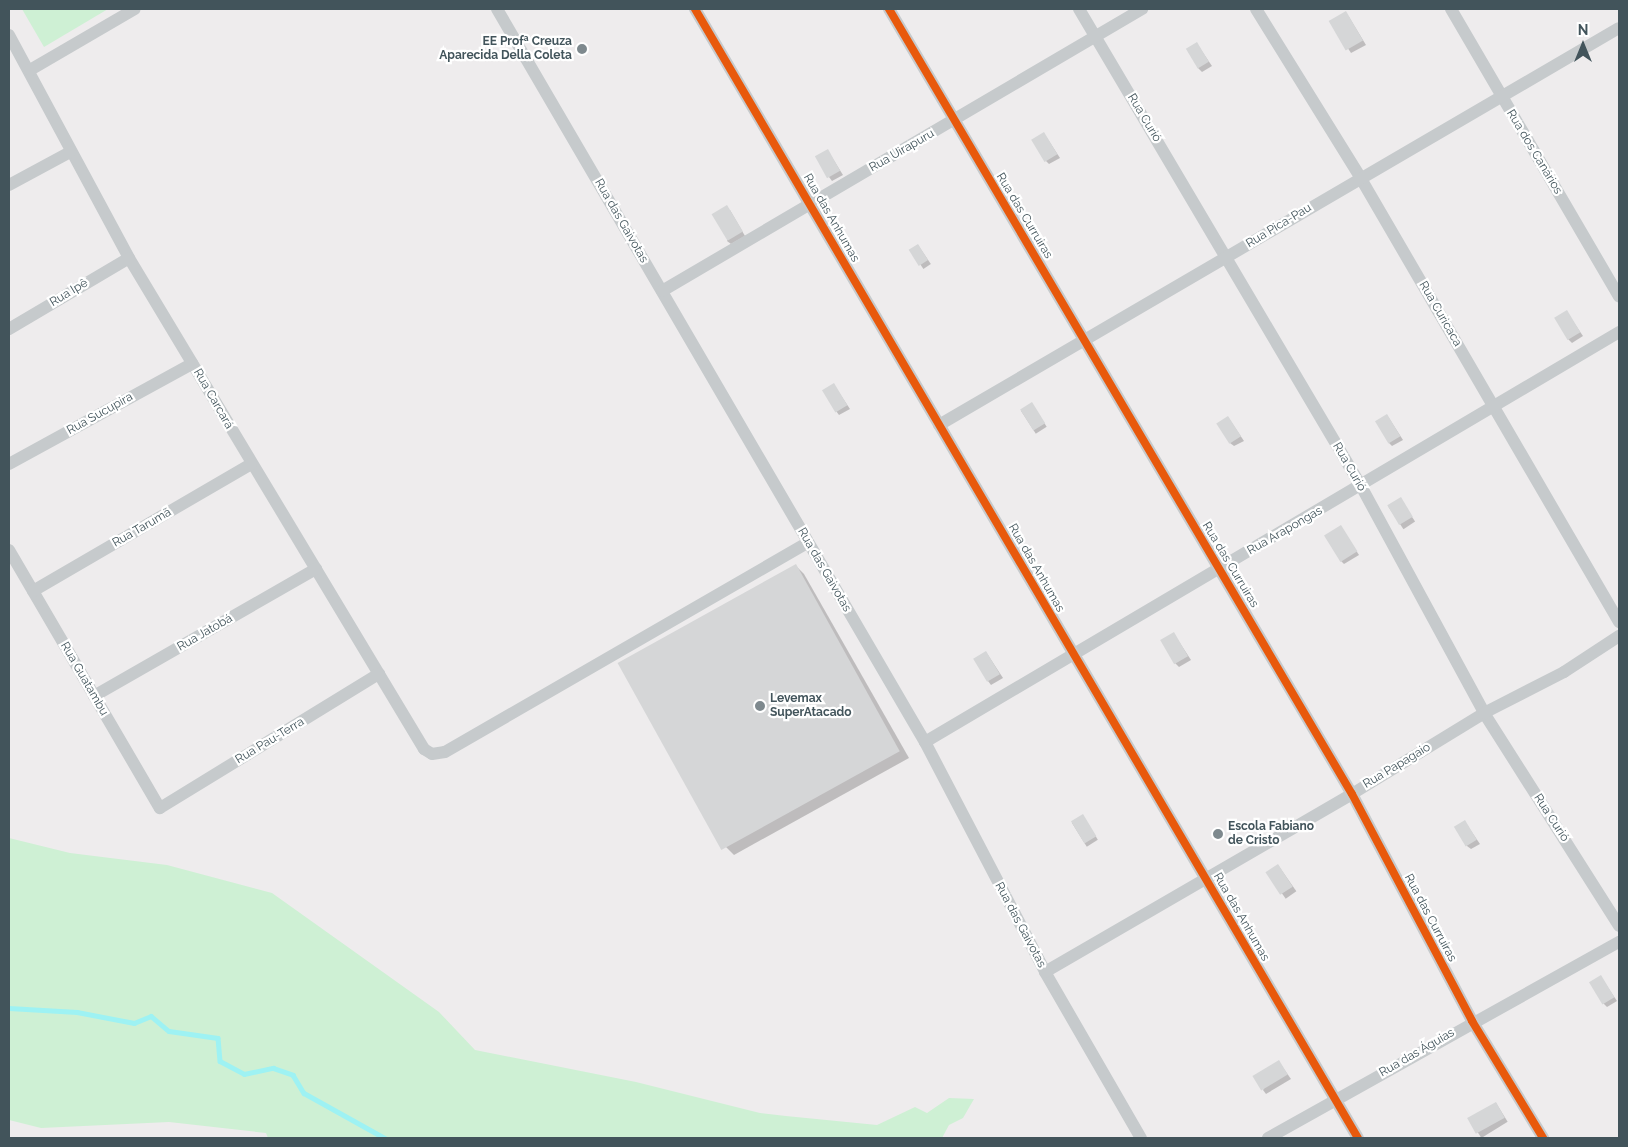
<!DOCTYPE html>
<meta charset="utf-8">
<style>
body{margin:0}
#map{position:relative;width:1628px;height:1147px;overflow:hidden;background:#eeeced;font-family:Raleway,sans-serif}
div>[style]{position:absolute}
[style*='--x']{left:calc(var(--x)*1px);top:calc(var(--y)*1px);width:calc(var(--w)*1px);rotate:calc(var(--a)*1deg)}
.green>*{inset:0;background:#cef0d4}
.shadow>*{inset:0;background:#0003;transform-origin:0 0}
.stream>*{height:4.5px;margin:-2.25px;padding:0 2.25px;transform-origin:2.25px;border-radius:2.25px;background:#9ef2f3}
.building>*{inset:0;background:#d5d6d7;transform-origin:0 0}
.street>*{height:12px;margin:-6px;padding:0 6px;transform-origin:6px;border-radius:6px;background:#c6cacc}
.cycleway>*{height:8px;margin:-4px;padding:0 4px;transform-origin:4px;border-radius:4px;background:#e8590c}
.dots>*{width:14px;height:14px;translate:-50% -50%;box-sizing:border-box;border:2px solid #fff;border-radius:50%}
span{translate:-50% -50%;white-space:nowrap;text-align:center;line-height:1.15;-webkit-text-stroke:4.5px #fff;paint-order:stroke}
.poi-label{font-size:12px;color:#42545b;font-weight:700}
.right{translate:-100% -50%;text-align:right}
.left{translate:0 -50%;text-align:left}
.street-label{font-size:12px;color:#42545b}
.frame{position:absolute;inset:0;border:10px solid #42545b;pointer-events:none}
.north{position:absolute;left:1558px;top:20px;width:50px;height:50px;-webkit-text-stroke:4px #fff;paint-order:stroke;rotate:0deg;font-size:14px;font-weight:700;line-height:20px;text-align:center;color:#42545b}
.north::after{content:'';display:block;margin:auto;width:18px;height:22px;background:#42545b;clip-path:polygon(50% 0,100% 100%,50% 72%,0 100%)}
</style>
<div id="map">
<div class="green">
<i style="clip-path:polygon(22px 9px,108px 9px,44px 47px)"></i>
<i style="clip-path:polygon(9px 838px,70px 853px,167px 865px,272px 893px,439px 1012px,475px 1050px,636px 1082px,760px 1113px,786px 1116px,877px 1125px,915px 1107px,927px 1113px,949px 1098px,974px 1099px,963px 1118px,949px 1125px,942px 1138px,268px 1138px,266px 1133px,169px 1122px,41px 1128px,9px 1120px)"></i>
</div>
<div class="shadow">
<i style="clip-path:polygon(1349px 17px,1366px 45px,1351px 53px,1330px 21px)"></i>
<i style="clip-path:polygon(1197px 44px,1212px 66px,1202px 72px,1198px 68px)"></i>
<i style="clip-path:polygon(1047px 138px,1060px 158px,1049px 164px,1046px 161px)"></i>
<i style="clip-path:polygon(828px 151px,843px 175px,832px 181px,829px 177px)"></i>
<i style="clip-path:polygon(730px 210px,745px 236px,731px 244px,727px 241px)"></i>
<i style="left:918px;top:245px;width:23px;height:9px;rotate:56deg"></i>
<i style="clip-path:polygon(1566px 311px,1583px 336px,1572px 343px,1568px 339px)"></i>
<i style="clip-path:polygon(834px 385px,850px 409px,839px 415px,836px 411px)"></i>
<i style="left:1032px;top:404px;width:27px;height:13px;rotate:57deg"></i>
<i style="clip-path:polygon(1387px 415px,1403px 440px,1392px 446px,1389px 443px)"></i>
<i style="clip-path:polygon(1228px 417px,1244px 441px,1234px 446px,1230px 443px)"></i>
<i style="left:1400px;top:499px;width:27px;height:14px;rotate:56deg"></i>
<i style="clip-path:polygon(1341px 527px,1359px 555px,1344px 564px,1340px 560px)"></i>
<i style="clip-path:polygon(796px 566px,804px 574px,909px 758px,734px 855px,726px 847px)"></i>
<i style="clip-path:polygon(1174px 634px,1191px 660px,1179px 667px,1175px 663px)"></i>
<i style="clip-path:polygon(986px 652px,1003px 678px,991px 685px,988px 681px)"></i>
<i style="left:1083px;top:816px;width:28px;height:13px;rotate:58deg"></i>
<i style="clip-path:polygon(1465px 822px,1480px 844px,1471px 849px,1467px 846px)"></i>
<i style="left:1278px;top:865px;width:32px;height:13px;rotate:55deg"></i>
<i style="clip-path:polygon(1601px 977px,1617px 1001px,1607px 1007px,1603px 1003px)"></i>
<i style="clip-path:polygon(1279px 1062px,1291px 1079px,1266px 1094px,1263px 1090px)"></i>
<i style="left:1496px;top:1103px;width:22px;height:31px;rotate:58deg"></i>
</div>
<div class="stream">
<i style="--x:9;--y:1008;--w:68;--a:3.4"></i>
<i style="--x:77;--y:1012;--w:58;--a:10.9"></i>
<i style="--x:134;--y:1023;--w:18;--a:-22"></i>
<i style="--x:151;--y:1016;--w:23;--a:40"></i>
<i style="--x:169;--y:1031;--w:49;--a:8.1"></i>
<i style="--x:218;--y:1038;--w:23;--a:85"></i>
<i style="--x:220;--y:1061;--w:27;--a:28"></i>
<i style="--x:244;--y:1074;--w:30;--a:-12"></i>
<i style="--x:273;--y:1068;--w:21;--a:19"></i>
<i style="--x:293;--y:1075;--w:21;--a:59"></i>
<i style="--x:304;--y:1093;--w:93;--a:29.1"></i>
</div>
<div class="building">
<i style="left:1346px;top:11px;width:34px;height:20px;rotate:60deg"></i>
<i style="left:1197px;top:42px;width:23px;height:13px;rotate:59deg"></i>
<i style="left:1044px;top:132px;width:26px;height:15px;rotate:59deg"></i>
<i style="left:828px;top:149px;width:25px;height:15px;rotate:61deg"></i>
<i style="left:727px;top:205px;width:31px;height:18px;rotate:59deg"></i>
<i style="left:918px;top:244px;width:19px;height:11px;rotate:58deg"></i>
<i style="left:1567px;top:310px;width:26px;height:15px;rotate:59deg"></i>
<i style="left:834px;top:383px;width:26px;height:14px;rotate:59deg"></i>
<i style="left:1032px;top:402px;width:25px;height:14px;rotate:58deg"></i>
<i style="left:1387px;top:414px;width:26px;height:14px;rotate:59deg"></i>
<i style="left:1228px;top:416px;width:24px;height:14px;rotate:57deg"></i>
<i style="left:1401px;top:497px;width:23px;height:16px;rotate:59deg"></i>
<i style="left:1341px;top:525px;width:31px;height:20px;rotate:58deg"></i>
<i style="left:796px;top:564px;width:214px;height:204px;rotate:61deg"></i>
<i style="left:1174px;top:632px;width:28px;height:16px;rotate:60deg"></i>
<i style="left:986px;top:651px;width:27px;height:15px;rotate:59deg"></i>
<i style="left:1083px;top:814px;width:26px;height:14px;rotate:59deg"></i>
<i style="left:1465px;top:820px;width:23px;height:13px;rotate:59deg"></i>
<i style="left:1278px;top:864px;width:27px;height:15px;rotate:57deg"></i>
<i style="left:1601px;top:975px;width:26px;height:14px;rotate:59deg"></i>
<i style="left:1279px;top:1060px;width:17px;height:31px;rotate:59deg"></i>
<i style="left:1496px;top:1102px;width:18px;height:33px;rotate:61deg"></i>
</div>
<div class="street">
<i style="--x:497;--y:9;--w:849;--a:59.72"></i>
<i style="--x:925;--y:742;--w:259;--a:62.4"></i>
<i style="--x:1045;--y:972;--w:192;--a:60"></i>
<i style="--x:695;--y:9;--w:1309;--a:59.58"></i>
<i style="--x:889;--y:9;--w:911;--a:59.47"></i>
<i style="--x:1352;--y:794;--w:257;--a:62.1"></i>
<i style="--x:1472;--y:1021;--w:137;--a:58.7"></i>
<i style="--x:1079;--y:9;--w:554;--a:59.41"></i>
<i style="--x:1361;--y:486;--w:258;--a:61.5"></i>
<i style="--x:1484;--y:713;--w:252;--a:57.6"></i>
<i style="--x:1256;--y:9;--w:198;--a:58.2"></i>
<i style="--x:1360;--y:177;--w:515;--a:59.8"></i>
<i style="--x:1451;--y:9;--w:333;--a:59.7"></i>
<i style="--x:9;--y:35;--w:253;--a:61.7"></i>
<i style="--x:129;--y:258;--w:573;--a:59"></i>
<i style="--x:424;--y:749;--w:9;--a:32"></i>
<i style="--x:432;--y:754;--w:13;--a:-9"></i>
<i style="--x:445;--y:752;--w:419;--a:-30"></i>
<i style="--x:30;--y:70;--w:121;--a:-30.2"></i>
<i style="--x:9;--y:185;--w:69;--a:-28.4"></i>
<i style="--x:662;--y:291;--w:557;--a:-30.43"></i>
<i style="--x:9;--y:329;--w:139;--a:-30.6"></i>
<i style="--x:939;--y:425;--w:787;--a:-30.28"></i>
<i style="--x:9;--y:464;--w:209;--a:-28.7"></i>
<i style="--x:9;--y:550;--w:299;--a:59.7"></i>
<i style="--x:160;--y:808;--w:257;--a:-31.5"></i>
<i style="--x:33;--y:591;--w:252;--a:-30.2"></i>
<i style="--x:94;--y:696;--w:256;--a:-29.8"></i>
<i style="--x:925;--y:742;--w:806;--a:-30.57"></i>
<i style="--x:1045;--y:972;--w:355;--a:-30.1"></i>
<i style="--x:1352;--y:794;--w:155;--a:-31.5"></i>
<i style="--x:1484;--y:713;--w:90;--a:-27.1"></i>
<i style="--x:1564;--y:672;--w:66;--a:-33.2"></i>
<i style="--x:1268;--y:1138;--w:402;--a:-29.2"></i>
</div>
<div class="cycleway">
<i style="--x:695;--y:9;--w:1309;--a:59.58"></i>
<i style="--x:889;--y:9;--w:911;--a:59.47"></i>
<i style="--x:1352;--y:794;--w:257;--a:62.1"></i>
<i style="--x:1472;--y:1021;--w:137;--a:58.7"></i>
</div>
<div class="dots">
<i style="left:582px;top:49px;background:#7e898e"></i>
<i style="left:760px;top:706px;background:#7e898e"></i>
<i style="left:1218px;top:834px;background:#7e898e"></i>
</div>
<div class="poi-label">
<span class="right" style="left:572px;top:49px">EE Profª Creuza<br>Aparecida Della Coleta</span>
<span class="left" style="left:770px;top:706px">Levemax<br>SuperAtacado</span>
<span class="left" style="left:1228px;top:834px">Escola Fabiano<br>de Cristo</span>
</div>
<div class="street-label">
<span style="left:1144px;top:118px;rotate:59deg">Rua Curió</span>
<span style="left:902px;top:151px;rotate:-30deg">Rua Uirapuru</span>
<span style="left:1534px;top:152px;rotate:59deg">Rua dos Canários</span>
<span style="left:1024px;top:216px;rotate:59deg">Rua das Curruiras</span>
<span style="left:831px;top:218px;rotate:60deg">Rua das Anhumas</span>
<span style="left:621px;top:221px;rotate:60deg">Rua das Gaivotas</span>
<span style="left:1279px;top:226px;rotate:-31deg">Rua Pica-Pau</span>
<span style="left:69px;top:293px;rotate:-31deg">Rua Ipê</span>
<span style="left:1440px;top:314px;rotate:60deg">Rua Curicaca</span>
<span style="left:213px;top:399px;rotate:60deg">Rua Carcará</span>
<span style="left:100px;top:414px;rotate:-29deg">Rua Sucupira</span>
<span style="left:1349px;top:467px;rotate:60deg">Rua Curió</span>
<span style="left:142px;top:528px;rotate:-30deg">Rua Tarumã</span>
<span style="left:1285px;top:531px;rotate:-30deg">Rua Arapongas</span>
<span style="left:1230px;top:565px;rotate:59deg">Rua das Curruiras</span>
<span style="left:1036px;top:568px;rotate:60deg">Rua das Anhumas</span>
<span style="left:824px;top:570px;rotate:60deg">Rua das Gaivotas</span>
<span style="left:205px;top:633px;rotate:-30deg">Rua Jatobá</span>
<span style="left:84px;top:679px;rotate:60deg">Rua Guatambu</span>
<span style="left:270px;top:741px;rotate:-31deg">Rua Pau-Terra</span>
<span style="left:1397px;top:766px;rotate:-31deg">Rua Papagaio</span>
<span style="left:1551px;top:818px;rotate:57deg">Rua Curió</span>
<span style="left:1241px;top:917px;rotate:60deg">Rua das Anhumas</span>
<span style="left:1430px;top:918px;rotate:62deg">Rua das Curruiras</span>
<span style="left:1020px;top:925px;rotate:62deg">Rua das Gaivotas</span>
<span style="left:1417px;top:1053px;rotate:-30deg">Rua das Águias</span>
</div>
<div class="frame"></div>
<div class="north">N</div>
</div>
